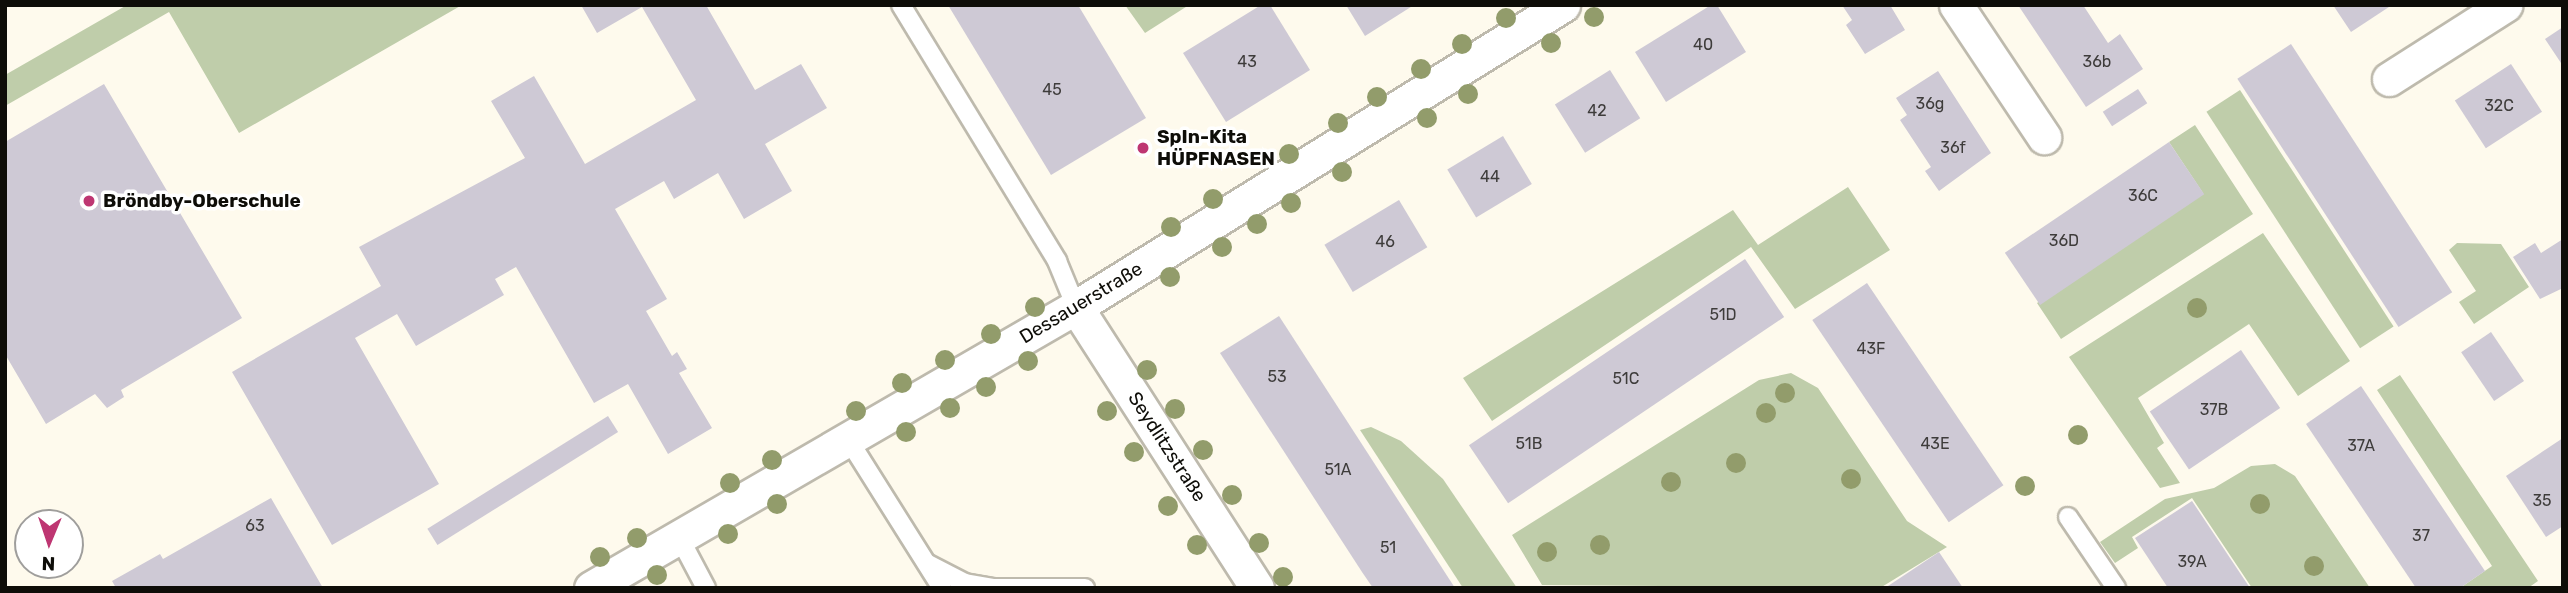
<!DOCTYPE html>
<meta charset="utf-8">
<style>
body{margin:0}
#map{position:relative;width:2568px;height:593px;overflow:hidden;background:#fefaed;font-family:Rubik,sans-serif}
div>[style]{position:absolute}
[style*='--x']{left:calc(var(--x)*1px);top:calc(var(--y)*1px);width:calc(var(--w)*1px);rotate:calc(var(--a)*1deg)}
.green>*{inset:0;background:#bfcdaa;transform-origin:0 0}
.building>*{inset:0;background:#cec9d5;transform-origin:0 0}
.roads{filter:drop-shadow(2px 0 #bebaad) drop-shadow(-2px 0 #bebaad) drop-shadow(0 2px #bebaad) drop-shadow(0 -2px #bebaad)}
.lane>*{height:18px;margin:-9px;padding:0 9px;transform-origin:9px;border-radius:9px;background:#fff}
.street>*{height:33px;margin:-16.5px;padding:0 16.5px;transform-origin:16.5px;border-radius:16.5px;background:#fff}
.trees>*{width:20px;height:20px;margin:-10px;border-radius:50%;background:#929c6b}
.dots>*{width:19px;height:19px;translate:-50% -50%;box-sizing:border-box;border:4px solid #fff;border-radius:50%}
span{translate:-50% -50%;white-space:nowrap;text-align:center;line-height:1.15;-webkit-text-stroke:7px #fff;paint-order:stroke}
.number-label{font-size:16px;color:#3e3c3b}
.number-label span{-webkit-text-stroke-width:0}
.poi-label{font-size:19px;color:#0e0d08;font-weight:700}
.left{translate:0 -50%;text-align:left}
.street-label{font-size:19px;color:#0e0d08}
.frame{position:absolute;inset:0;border:7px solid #0e0d08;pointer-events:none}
.north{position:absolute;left:14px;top:509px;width:70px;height:70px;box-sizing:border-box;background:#fff;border:2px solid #9f9e9c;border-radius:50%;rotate:182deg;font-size:19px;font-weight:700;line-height:28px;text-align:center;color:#0e0d08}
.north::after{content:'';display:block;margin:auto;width:24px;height:32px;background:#be3672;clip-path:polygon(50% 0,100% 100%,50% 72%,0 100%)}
</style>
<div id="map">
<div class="green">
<i style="clip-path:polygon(127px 5px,462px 5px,239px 133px,169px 12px,5px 106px,5px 75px)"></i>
<i style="clip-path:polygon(1125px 5px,1189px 5px,1145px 33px)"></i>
<i style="left:2240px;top:90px;width:282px;height:40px;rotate:57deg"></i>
<i style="clip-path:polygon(2195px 125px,2253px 214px,2061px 339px,2037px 303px,2203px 193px,2169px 142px)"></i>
<i style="clip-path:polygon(1848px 187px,1890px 250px,1795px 309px,1751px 247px,1492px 421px,1463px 378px,1733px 210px,1758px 245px)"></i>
<i style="clip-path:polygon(2263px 233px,2350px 361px,2298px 396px,2249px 324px,2138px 398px,2164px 443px,2157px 448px,2180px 483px,2160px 488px,2069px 357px)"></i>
<i style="clip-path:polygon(2457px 243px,2501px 244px,2529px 287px,2474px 324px,2459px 302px,2476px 291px,2449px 250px)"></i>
<i style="clip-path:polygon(1791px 373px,1818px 388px,1907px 521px,1947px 547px,1880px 588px,1542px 585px,1512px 535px,1759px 380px)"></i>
<i style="clip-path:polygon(2400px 375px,2538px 581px,2528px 588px,2460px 588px,2492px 566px,2377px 390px)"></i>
<i style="clip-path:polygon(1371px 427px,1401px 441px,1443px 479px,1517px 588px,1463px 588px,1360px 430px)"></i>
<i style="clip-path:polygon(2275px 464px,2295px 476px,2370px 588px,2252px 588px,2192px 498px,2132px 537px,2138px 548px,2115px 563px,2100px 542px,2165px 499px,2214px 488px,2251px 466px)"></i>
</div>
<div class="building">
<i style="clip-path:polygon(581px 5px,706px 5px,755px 90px,801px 64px,827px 108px,765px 144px,792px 191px,744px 219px,718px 173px,674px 199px,664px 181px,615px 209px,667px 299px,646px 311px,672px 356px,677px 352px,687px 369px,679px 373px,712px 428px,668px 454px,628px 384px,594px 403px,516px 267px,495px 279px,504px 295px,416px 346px,397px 314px,355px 338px,439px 484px,332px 545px,232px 372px,381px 286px,359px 247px,525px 158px,491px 101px,534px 76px,585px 164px,696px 100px,642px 7px,597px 33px)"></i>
<i style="clip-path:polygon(948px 5px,1078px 5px,1146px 118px,1051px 175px)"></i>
<i style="clip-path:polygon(1261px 5px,1270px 5px,1310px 70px,1226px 122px,1183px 53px)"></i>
<i style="clip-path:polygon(1346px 5px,1414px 5px,1365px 36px)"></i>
<i style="clip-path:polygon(1711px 5px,1717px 5px,1746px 52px,1666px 102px,1635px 52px)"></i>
<i style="clip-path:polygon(1842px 5px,1890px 5px,1905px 30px,1865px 54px,1846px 25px,1852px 20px)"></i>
<i style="clip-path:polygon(2018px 5px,2083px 5px,2108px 43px,2120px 34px,2143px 69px,2086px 107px)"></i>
<i style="clip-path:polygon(2333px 5px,2392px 5px,2351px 32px)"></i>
<i style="clip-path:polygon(2563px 27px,2563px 66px,2545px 39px)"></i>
<i style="left:2291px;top:44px;width:296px;height:64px;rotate:57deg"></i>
<i style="left:2511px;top:64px;width:57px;height:67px;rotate:57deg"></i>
<i style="left:1610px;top:70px;width:57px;height:65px;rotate:58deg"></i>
<i style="clip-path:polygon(1938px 71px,1991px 153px,1939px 191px,1925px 171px,1931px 167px,1900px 120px,1907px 115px,1896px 98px)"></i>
<i style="clip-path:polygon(104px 84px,242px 318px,121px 390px,124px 397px,107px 408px,95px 394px,46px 424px,5px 354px,5px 142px)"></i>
<i style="left:2138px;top:89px;width:17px;height:42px;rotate:57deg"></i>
<i style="left:1503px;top:136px;width:56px;height:65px;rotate:59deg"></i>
<i style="left:2169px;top:142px;width:63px;height:198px;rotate:56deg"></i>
<i style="left:1399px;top:200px;width:55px;height:87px;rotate:59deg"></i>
<i style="clip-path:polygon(2563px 239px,2563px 288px,2540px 299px,2513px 257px,2535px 243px,2541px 253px)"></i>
<i style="left:1745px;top:259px;width:70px;height:333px;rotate:56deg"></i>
<i style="left:1867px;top:283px;width:244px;height:66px;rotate:56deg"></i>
<i style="clip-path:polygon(1279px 316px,1455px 588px,1373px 588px,1362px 572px,1220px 353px)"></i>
<i style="left:2491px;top:332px;width:59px;height:36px;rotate:56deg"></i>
<i style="left:2241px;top:350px;width:70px;height:110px;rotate:56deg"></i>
<i style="clip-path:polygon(2361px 386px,2485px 571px,2460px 588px,2416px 588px,2306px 424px)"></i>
<i style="left:608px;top:416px;width:19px;height:213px;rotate:58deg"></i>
<i style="clip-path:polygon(2563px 438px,2563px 526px,2546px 537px,2506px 476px)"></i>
<i style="clip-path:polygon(271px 498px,323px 588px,116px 588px,112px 581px,160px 554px,163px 559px)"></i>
<i style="clip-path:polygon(2192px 501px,2250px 588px,2168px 588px,2135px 538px)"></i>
<i style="clip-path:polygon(1939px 552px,1963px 588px,1885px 588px)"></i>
</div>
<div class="roads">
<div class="lane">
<i style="--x:901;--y:5;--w:300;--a:58.6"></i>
<i style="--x:1057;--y:261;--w:50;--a:67.6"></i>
<i style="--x:848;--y:439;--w:176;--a:57.8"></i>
<i style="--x:2068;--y:517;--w:86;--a:55.9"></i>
<i style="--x:679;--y:537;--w:58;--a:62.1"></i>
<i style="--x:928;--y:564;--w:42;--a:27.2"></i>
<i style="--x:965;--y:583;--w:28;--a:10"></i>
<i style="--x:994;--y:588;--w:91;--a:0"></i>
</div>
<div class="street">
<i style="--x:1956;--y:5;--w:159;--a:56.3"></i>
<i style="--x:2389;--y:79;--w:138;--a:-32.5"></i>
<i style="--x:1076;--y:307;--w:334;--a:57.2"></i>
<i style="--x:591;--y:588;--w:561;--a:-30.09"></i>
<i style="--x:1076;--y:307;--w:573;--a:-31.8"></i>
</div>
</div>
<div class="trees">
<i style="left:1594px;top:17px"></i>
<i style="left:1506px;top:18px"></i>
<i style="left:1551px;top:43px"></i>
<i style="left:1462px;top:44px"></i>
<i style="left:1421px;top:69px"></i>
<i style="left:1468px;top:94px"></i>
<i style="left:1377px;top:97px"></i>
<i style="left:1427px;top:118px"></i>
<i style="left:1338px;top:123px"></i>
<i style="left:1289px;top:154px"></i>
<i style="left:1342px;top:172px"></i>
<i style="left:1213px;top:199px"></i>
<i style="left:1291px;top:203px"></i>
<i style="left:1257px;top:224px"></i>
<i style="left:1171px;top:227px"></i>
<i style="left:1222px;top:247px"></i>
<i style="left:1170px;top:277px"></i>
<i style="left:1035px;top:307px"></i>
<i style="left:2197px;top:308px"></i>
<i style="left:991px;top:334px"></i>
<i style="left:945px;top:360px"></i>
<i style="left:1028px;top:361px"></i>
<i style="left:1147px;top:370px"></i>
<i style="left:902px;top:383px"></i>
<i style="left:986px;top:387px"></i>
<i style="left:1785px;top:393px"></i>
<i style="left:950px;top:408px"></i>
<i style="left:1175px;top:409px"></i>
<i style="left:856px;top:411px"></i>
<i style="left:1107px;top:411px"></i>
<i style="left:1766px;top:413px"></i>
<i style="left:906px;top:432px"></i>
<i style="left:2078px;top:435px"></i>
<i style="left:1203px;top:450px"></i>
<i style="left:1134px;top:452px"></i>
<i style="left:772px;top:460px"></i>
<i style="left:1736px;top:463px"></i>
<i style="left:1851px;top:479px"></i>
<i style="left:1671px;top:482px"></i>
<i style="left:730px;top:483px"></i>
<i style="left:2025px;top:486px"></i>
<i style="left:1232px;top:495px"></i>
<i style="left:777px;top:504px"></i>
<i style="left:2260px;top:504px"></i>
<i style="left:1168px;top:506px"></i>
<i style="left:728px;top:534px"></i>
<i style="left:637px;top:538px"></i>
<i style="left:1259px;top:543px"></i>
<i style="left:1197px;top:545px"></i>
<i style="left:1600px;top:545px"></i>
<i style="left:1547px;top:552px"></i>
<i style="left:600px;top:557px"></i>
<i style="left:2314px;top:566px"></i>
<i style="left:657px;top:575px"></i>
<i style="left:1283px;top:577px"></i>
</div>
<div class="dots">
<i style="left:1143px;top:148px;background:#be3672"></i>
<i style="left:89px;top:201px;background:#be3672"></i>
</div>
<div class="number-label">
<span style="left:1703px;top:45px">40</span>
<span style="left:1247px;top:62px">43</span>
<span style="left:2097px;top:62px">36b</span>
<span style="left:1052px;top:90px">45</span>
<span style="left:1930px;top:104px">36g</span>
<span style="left:2499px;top:106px">32C</span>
<span style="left:1597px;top:111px">42</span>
<span style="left:1953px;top:148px">36f</span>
<span style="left:1490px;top:177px">44</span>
<span style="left:2143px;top:196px">36C</span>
<span style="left:2064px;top:241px">36D</span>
<span style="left:1385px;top:242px">46</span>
<span style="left:1723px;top:315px">51D</span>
<span style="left:1871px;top:349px">43F</span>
<span style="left:1277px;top:377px">53</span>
<span style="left:1626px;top:379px">51C</span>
<span style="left:2214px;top:410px">37B</span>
<span style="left:1529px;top:444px">51B</span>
<span style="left:1935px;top:444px">43E</span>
<span style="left:2361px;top:446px">37A</span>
<span style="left:1338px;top:470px">51A</span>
<span style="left:2542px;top:501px">35</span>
<span style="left:255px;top:526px">63</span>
<span style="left:2421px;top:536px">37</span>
<span style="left:1388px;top:548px">51</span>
<span style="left:2192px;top:562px">39A</span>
</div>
<div class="poi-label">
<span class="left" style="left:1157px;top:148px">SpIn-Kita<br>HÜPFNASEN</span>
<span class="left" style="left:103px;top:201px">Bröndby-Oberschule</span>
</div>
<div class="street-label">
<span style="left:1081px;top:303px;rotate:-31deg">Dessauerstraße</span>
<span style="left:1167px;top:447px;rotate:57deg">Seydlitzstraße</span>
</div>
<div class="frame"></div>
<div class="north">N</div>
</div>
